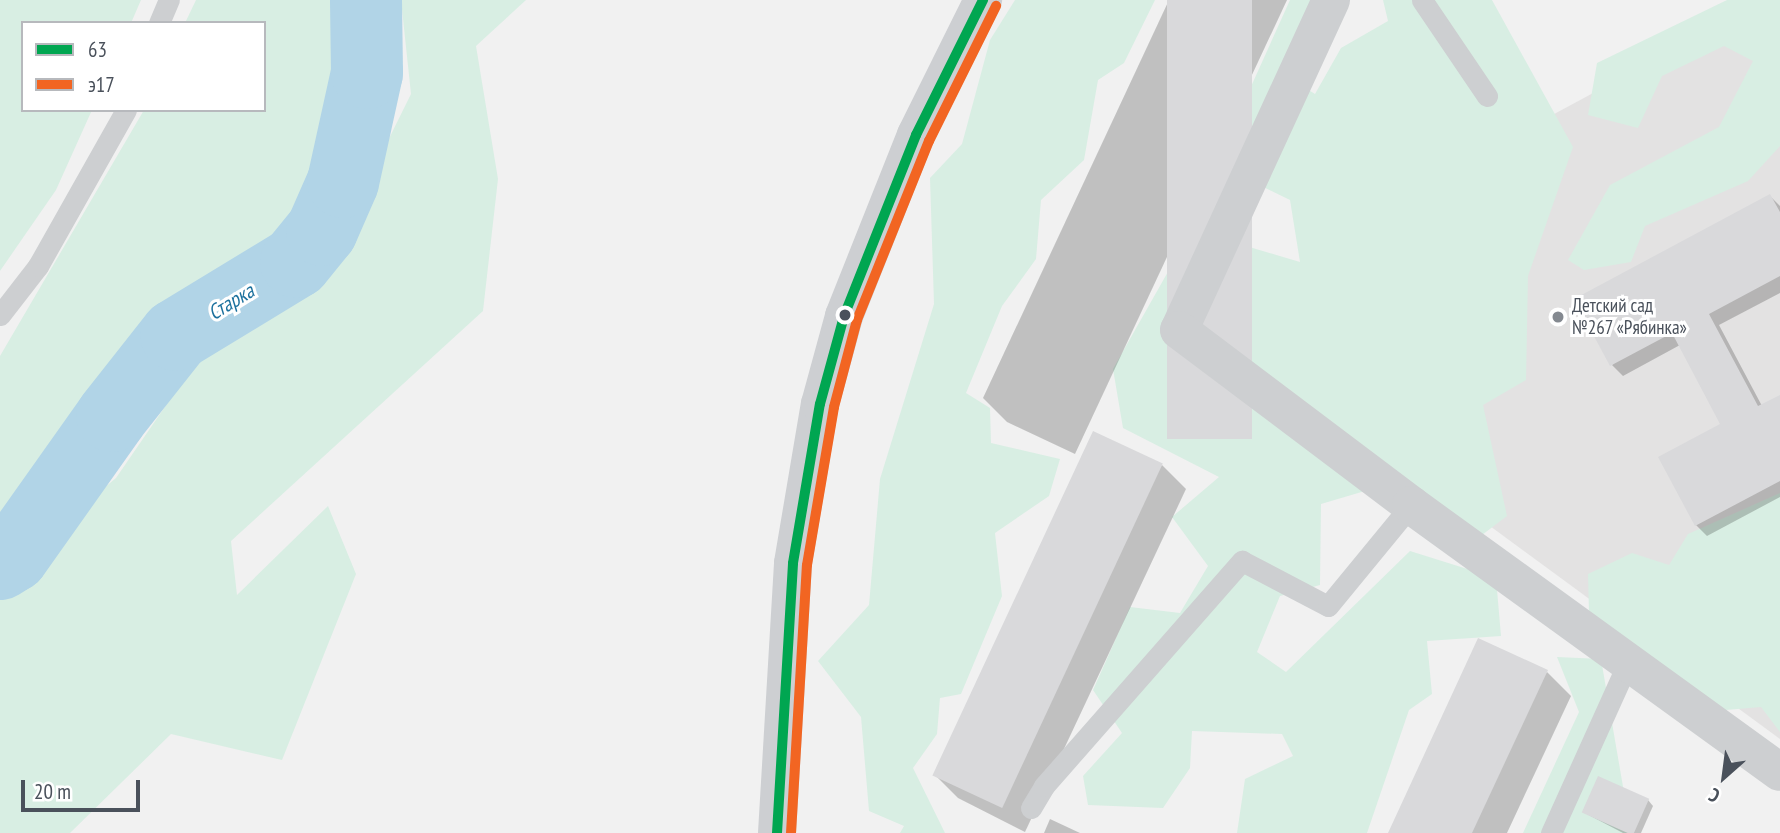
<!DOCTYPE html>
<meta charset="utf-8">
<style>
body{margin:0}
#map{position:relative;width:1780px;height:833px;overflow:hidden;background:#f1f1f1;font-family:"PT Sans Narrow",sans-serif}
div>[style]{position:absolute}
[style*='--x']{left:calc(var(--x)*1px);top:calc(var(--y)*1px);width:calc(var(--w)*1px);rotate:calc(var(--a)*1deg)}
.education>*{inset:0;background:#e3e2e2}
.green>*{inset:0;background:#d8eee3}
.shadow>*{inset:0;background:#0003}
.river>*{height:72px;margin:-36px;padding:0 36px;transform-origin:36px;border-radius:36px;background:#b1d4e7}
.building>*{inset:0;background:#d9d9db;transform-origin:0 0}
.lane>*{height:21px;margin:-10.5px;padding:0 10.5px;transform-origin:10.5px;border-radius:10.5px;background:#cdcfd1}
.street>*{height:38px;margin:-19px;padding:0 19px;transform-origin:19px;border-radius:19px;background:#cdcfd1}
.secondary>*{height:38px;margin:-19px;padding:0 19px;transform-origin:19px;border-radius:19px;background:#cdcfd2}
.bus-1>*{height:10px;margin:-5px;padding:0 5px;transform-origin:5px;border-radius:5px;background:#00a651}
.bus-2>*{height:10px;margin:-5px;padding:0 5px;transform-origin:5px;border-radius:5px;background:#f26522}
.dots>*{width:19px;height:19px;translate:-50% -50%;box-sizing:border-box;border:4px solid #fff;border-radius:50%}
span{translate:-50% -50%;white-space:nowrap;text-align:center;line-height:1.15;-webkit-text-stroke:6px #fff;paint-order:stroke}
.poi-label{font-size:19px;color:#4a515b}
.left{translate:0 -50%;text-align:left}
.water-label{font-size:21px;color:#1b709d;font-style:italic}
.legend{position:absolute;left:21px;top:21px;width:245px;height:91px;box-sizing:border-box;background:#fff;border:2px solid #b7b9bd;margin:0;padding:9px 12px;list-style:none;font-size:21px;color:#4a515b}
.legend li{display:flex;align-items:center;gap:14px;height:35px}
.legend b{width:35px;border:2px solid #b7b9bd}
.north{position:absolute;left:1689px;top:742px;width:70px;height:70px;-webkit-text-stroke:5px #fff;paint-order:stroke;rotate:208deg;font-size:19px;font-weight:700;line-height:28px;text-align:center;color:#4a515b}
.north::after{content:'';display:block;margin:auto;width:24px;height:32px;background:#4a515b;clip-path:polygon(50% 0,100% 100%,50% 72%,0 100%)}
.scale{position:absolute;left:21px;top:780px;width:119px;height:32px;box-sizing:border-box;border:4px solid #4a515b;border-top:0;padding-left:9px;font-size:21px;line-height:24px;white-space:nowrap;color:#4a515b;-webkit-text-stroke:5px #fff;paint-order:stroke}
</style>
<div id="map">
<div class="education">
<i style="clip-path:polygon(1766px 0,1780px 0,1780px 739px,1328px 407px,1344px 227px)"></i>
</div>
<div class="green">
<i style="clip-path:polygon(0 0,141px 0,131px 23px,23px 23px,23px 110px,92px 110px,56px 190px,0 271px)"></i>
<i style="clip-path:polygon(196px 0,349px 0,352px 74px,304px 228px,176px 315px,0 543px,0 356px,144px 110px,264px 110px,264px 23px,185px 23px)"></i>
<i style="clip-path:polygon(401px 0,526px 0,476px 46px,498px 179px,483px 311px,231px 541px,237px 595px,328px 506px,356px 574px,282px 760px,171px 734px,70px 833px,0 833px,0 575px,116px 478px,195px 363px,316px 286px,411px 94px)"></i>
<i style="clip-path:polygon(1015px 0,1155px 0,1124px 63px,1098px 80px,1084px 160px,1041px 200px,1036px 259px,1002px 306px,966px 393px,990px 408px,991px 443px,1060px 459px,1049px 496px,995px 533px,1002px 596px,961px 694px,940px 698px,937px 734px,913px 768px,945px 833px,900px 833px,904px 826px,869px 811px,861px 717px,818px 661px,869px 605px,880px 479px,934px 304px,930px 178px,962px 144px,990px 40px)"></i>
<i style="clip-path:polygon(1290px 0,1343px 0,1288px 77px,1315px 94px,1341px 48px,1388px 21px,1383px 0,1492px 0,1573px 147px,1528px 276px,1526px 380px,1483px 405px,1507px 516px,1478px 538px,1402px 480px,1321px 504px,1320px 585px,1280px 596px,1257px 652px,1286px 672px,1410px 551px,1496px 578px,1501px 636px,1427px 641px,1432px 694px,1409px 710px,1367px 833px,1237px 833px,1245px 779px,1293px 756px,1282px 734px,1192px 731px,1190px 768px,1163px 808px,1088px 805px,1083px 776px,1122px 733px,1093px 690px,1130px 607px,1180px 613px,1208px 566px,1172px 517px,1219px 477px,1123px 428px,1113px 369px,1182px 247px,1246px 246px,1300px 262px,1290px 200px,1216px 164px)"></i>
<i style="clip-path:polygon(1727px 0,1780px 0,1780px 146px,1748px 181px,1645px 226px,1631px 262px,1584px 270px,1568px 260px,1610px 185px,1719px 127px,1753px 61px,1724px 46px,1662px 76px,1638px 128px,1588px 115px,1597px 63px)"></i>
<i style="clip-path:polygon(1780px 493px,1780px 732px,1761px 707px,1714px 711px,1589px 613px,1588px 574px,1632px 553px,1669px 565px,1688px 534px)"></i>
<i style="clip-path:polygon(1557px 657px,1601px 659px,1631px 833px,1523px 833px,1579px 712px)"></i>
</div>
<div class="shadow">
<i style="clip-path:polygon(1169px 0,1287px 0,1075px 454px,1007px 422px,983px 398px)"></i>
<i style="clip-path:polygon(1770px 196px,1780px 206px,1780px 293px,1719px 325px,1762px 406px,1780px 397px,1780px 497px,1707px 536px,1696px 525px,1723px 425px,1680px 345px,1623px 376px,1612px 365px)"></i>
<i style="clip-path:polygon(1162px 465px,1186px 489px,1025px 832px,958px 798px,934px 774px)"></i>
<i style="clip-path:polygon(1547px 672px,1571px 696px,1507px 833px,1390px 833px)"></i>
<i style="clip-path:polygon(1648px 800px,1653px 806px,1641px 833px,1623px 833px,1583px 812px)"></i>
<i style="clip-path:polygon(1050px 819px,1080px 833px,1044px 833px)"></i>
</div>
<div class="river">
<i style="--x:0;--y:564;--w:15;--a:-32"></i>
<i style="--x:13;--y:556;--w:171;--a:-54.7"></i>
<i style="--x:112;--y:416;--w:103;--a:-51.7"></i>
<i style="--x:176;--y:335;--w:140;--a:-31.3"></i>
<i style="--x:296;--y:262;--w:41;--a:-50.9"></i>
<i style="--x:322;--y:230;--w:52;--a:-66.4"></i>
<i style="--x:343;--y:182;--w:112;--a:-77.6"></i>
<i style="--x:367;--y:73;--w:73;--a:-90.8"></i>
</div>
<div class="building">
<i style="left:1167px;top:0;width:85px;height:439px"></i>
<i style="clip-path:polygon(1770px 194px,1780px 212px,1780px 276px,1709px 314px,1758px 406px,1780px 395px,1780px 481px,1695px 526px,1658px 457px,1720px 424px,1672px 333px,1610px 366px,1574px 299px)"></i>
<i style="left:1093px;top:431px;width:77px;height:380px;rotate:25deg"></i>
<i style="clip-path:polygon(1478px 638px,1548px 670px,1472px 833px,1388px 833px)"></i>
<i style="left:1598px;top:776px;width:56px;height:40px;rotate:24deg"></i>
</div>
<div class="lane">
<i style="--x:1422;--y:0;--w:116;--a:55.9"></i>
<i style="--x:159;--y:23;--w:25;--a:-67"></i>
<i style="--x:0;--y:315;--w:62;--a:-52.2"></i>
<i style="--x:38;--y:266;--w:179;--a:-60.6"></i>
<i style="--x:1031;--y:808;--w:26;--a:-59"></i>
<i style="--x:1044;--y:786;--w:300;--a:-48.7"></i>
<i style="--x:1242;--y:561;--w:97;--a:27.6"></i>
<i style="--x:1328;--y:606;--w:131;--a:-50.6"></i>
<i style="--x:1551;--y:833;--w:190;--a:-65.7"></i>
</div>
<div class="street">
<i style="--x:1331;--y:0;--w:363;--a:114.7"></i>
<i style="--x:1179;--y:330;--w:291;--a:37"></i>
<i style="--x:1411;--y:505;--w:455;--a:35.9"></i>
</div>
<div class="secondary">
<i style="--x:777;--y:833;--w:270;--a:-86.6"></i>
<i style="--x:793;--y:563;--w:161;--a:-80.4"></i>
<i style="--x:820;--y:404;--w:91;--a:-74.7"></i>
<i style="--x:844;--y:316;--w:195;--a:-68.3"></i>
<i style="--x:916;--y:135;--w:151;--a:-63.6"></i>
</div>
<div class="bus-1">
<i style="--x:777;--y:833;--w:270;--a:-86.6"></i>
<i style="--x:793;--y:563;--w:161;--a:-80.4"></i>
<i style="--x:820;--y:404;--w:91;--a:-74.7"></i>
<i style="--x:844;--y:316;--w:195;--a:-68.3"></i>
<i style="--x:916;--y:135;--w:151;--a:-63.6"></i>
</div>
<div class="bus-2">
<i style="--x:791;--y:833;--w:268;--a:-86.6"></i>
<i style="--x:807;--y:565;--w:160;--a:-80.3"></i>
<i style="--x:834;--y:407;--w:90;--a:-75.2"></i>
<i style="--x:857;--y:320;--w:193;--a:-68.1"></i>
<i style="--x:929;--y:141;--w:151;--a:-63.6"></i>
</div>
<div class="dots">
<i style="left:845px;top:315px;background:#4a515b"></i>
<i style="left:1558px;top:317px;background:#848990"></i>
</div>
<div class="poi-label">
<span class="left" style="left:1572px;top:317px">Детский сад<br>№267 «Рябинка»</span>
</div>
<div class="water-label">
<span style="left:231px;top:302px;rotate:-31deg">Старка</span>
</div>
<ul class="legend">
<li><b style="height:9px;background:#00a651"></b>63</li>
<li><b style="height:9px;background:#f26522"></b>э17</li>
</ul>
<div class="north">С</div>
<div class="scale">20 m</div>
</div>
